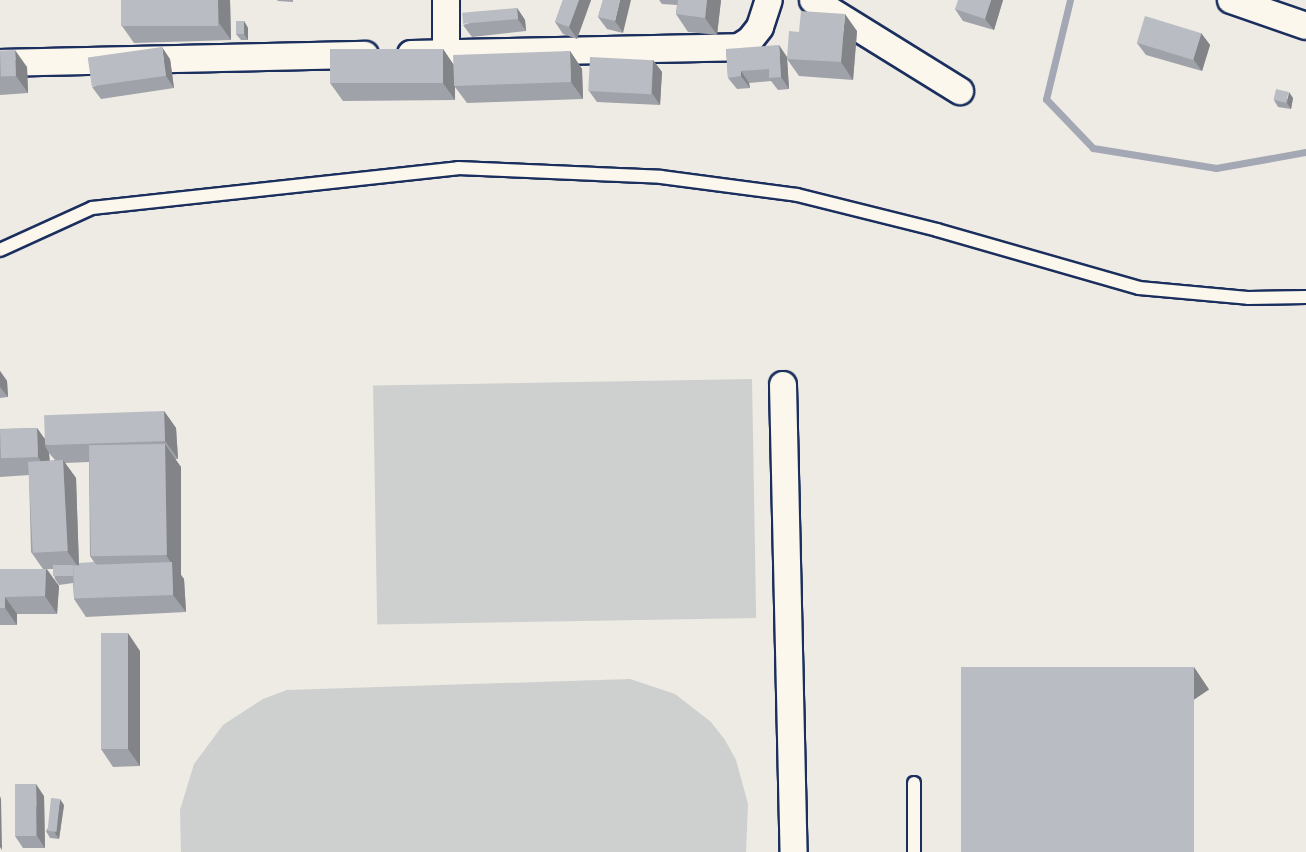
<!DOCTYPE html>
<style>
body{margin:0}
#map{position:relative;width:1306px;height:852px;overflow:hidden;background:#eeebe4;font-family:"Indie Flower",sans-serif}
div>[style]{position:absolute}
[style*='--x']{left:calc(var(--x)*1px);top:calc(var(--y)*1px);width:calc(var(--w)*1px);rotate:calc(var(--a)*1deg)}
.green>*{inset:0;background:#cecfcf;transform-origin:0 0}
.stream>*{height:7px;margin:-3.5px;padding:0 3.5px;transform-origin:3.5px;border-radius:3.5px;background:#a3a8b4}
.roads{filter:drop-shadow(2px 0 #1b2f5e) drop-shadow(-2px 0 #1b2f5e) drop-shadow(0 2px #1b2f5e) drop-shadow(0 -2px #1b2f5e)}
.lane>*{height:12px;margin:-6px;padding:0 6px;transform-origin:6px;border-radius:6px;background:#fbf7ec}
.street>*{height:26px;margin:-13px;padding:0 13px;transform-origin:13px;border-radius:13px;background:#fbf7ec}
.wall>*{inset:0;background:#9fa2a8}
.shaded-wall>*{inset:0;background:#828488;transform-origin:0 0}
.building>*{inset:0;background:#b9bcc3;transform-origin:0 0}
span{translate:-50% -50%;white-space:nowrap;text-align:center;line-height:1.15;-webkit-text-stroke:6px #fbf7ec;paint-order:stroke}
</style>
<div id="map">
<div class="green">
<i style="left:752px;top:379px;width:239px;height:379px;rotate:89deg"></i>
<i style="clip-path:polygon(630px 679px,675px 694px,711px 722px,725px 740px,736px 760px,748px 804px,746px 852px,181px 852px,180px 810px,194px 764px,223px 725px,263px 699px,287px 690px)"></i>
</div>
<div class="stream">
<i style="--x:1070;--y:0;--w:102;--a:103.6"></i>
<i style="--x:1046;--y:99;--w:68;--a:46.2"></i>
<i style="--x:1093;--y:148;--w:125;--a:9.2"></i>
<i style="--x:1216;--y:168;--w:91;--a:-10.1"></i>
</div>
<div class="roads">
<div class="lane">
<i style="--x:0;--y:250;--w:101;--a:-24.5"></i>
<i style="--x:92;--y:208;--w:368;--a:-6.2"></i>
<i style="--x:458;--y:168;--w:203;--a:2.5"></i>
<i style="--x:661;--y:177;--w:137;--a:7.5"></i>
<i style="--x:797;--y:195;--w:144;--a:14"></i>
<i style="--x:937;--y:230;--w:210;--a:16"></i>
<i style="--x:1139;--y:288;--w:109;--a:5.2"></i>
<i style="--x:1248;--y:298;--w:58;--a:-1"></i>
<i style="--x:914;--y:852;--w:69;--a:-90"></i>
</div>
<div class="street">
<i style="--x:813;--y:0;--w:173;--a:31.8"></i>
<i style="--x:1231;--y:0;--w:79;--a:19.1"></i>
<i style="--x:446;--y:53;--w:53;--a:-90"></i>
<i style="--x:411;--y:54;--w:328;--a:-1.2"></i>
<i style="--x:739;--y:47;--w:13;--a:-32"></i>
<i style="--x:750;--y:40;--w:16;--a:-52"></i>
<i style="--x:760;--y:27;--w:28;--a:-72"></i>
<i style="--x:0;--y:63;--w:365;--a:-1.3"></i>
<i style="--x:783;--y:385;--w:467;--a:88.7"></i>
</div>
</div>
<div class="wall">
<i style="clip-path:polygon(121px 0,230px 0,231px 40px,134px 43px,122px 26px)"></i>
<i style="clip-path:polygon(277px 0,293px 0,293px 2px,278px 1px)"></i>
<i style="clip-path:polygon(563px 0,591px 0,577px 39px,563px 34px,555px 22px)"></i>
<i style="clip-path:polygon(603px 0,623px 33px,607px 29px,598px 17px)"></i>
<i style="clip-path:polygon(659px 0,721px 0,717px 35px,688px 32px,676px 14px,677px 5px,662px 4px)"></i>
<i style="clip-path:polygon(1003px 0,994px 30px,963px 21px,955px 9px)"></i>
<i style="clip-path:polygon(517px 8px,525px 20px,526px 31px,472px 37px,463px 25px)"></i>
<i style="clip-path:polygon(244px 21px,248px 28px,248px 40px,241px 40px,236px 34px)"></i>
<i style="clip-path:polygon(857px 31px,853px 80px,799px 76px,787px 59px,789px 89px,778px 90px,771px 81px,749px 83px,750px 88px,737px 89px,728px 78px,726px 49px,787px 57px,799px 32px)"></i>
<i style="clip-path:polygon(1201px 33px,1210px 45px,1202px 71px,1146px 55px,1137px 43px)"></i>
<i style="clip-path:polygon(443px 49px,454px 65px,570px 51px,582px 69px,583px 99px,467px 103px,455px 87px,455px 100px,343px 101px,330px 83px)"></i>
<i style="clip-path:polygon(0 51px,27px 67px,28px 93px,0 95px)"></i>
<i style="clip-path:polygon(170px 59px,174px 88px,101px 99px,92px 87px)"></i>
<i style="clip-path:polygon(653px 60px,662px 72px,660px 105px,597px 102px,589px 91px)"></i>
<i style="clip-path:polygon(1293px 98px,1291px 109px,1278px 107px,1274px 100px)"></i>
<i style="clip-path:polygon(0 371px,7px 381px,8px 397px,0 398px)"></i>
<i style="clip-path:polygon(evenodd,164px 411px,176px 428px,178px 459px,175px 459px,181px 467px,181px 575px,184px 579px,186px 612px,86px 617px,74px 599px,73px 583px,59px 585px,55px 579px,53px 569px,47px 569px,59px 586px,57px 614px,17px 614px,17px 625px,0 625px,0 569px,43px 569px,31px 552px,29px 475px,0 477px,0 429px,37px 428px,44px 438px,164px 411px,49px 453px,55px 460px,50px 461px,49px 453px,164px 411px,89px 462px,90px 556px,94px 562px,79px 566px,76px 478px,65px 463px,89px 462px)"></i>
<i style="clip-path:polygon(140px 651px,140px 766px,113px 767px,101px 749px)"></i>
<i style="clip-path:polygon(44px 796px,45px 848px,23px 848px,15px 836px)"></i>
<i style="clip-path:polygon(64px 805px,59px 839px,50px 838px,46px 831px)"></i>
</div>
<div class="shaded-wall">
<i style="clip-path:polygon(218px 0,230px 0,231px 40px,219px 23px)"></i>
<i style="clip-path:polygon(579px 0,591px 0,577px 39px,569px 27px)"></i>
<i style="clip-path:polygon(620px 0,631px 0,623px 33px,615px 21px)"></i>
<i style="clip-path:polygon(707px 0,721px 0,717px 35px,705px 18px)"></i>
<i style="clip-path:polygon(991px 0,1003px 0,994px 30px,985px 19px)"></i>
<i style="clip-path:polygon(517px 8px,525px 20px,526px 31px,518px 19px)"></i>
<i style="clip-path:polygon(845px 14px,857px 31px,853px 80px,841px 62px)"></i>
<i style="clip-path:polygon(244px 21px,248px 28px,248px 40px,244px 34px)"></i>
<i style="clip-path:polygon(1201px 33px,1210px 45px,1202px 71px,1193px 59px)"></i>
<i style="clip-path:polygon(779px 45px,787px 57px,789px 89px,781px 77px)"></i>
<i style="clip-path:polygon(162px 47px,170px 59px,174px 88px,166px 76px)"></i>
<i style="clip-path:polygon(443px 49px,455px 67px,455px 100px,443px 83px)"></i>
<i style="clip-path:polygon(15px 50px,27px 67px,28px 93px,16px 76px)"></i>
<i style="clip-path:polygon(570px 51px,582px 69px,583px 99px,571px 82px)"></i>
<i style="clip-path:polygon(653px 60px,662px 72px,660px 105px,652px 93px)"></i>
<i style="clip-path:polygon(741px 71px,749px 83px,750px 88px,741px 76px)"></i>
<i style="clip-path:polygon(1289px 92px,1293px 98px,1291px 109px,1287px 103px)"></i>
<i style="clip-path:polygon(0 371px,7px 381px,8px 397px,0 387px)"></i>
<i style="clip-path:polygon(164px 411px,176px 428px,178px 459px,165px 441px)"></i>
<i style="clip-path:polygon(37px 428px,49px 445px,45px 446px,49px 453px,50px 475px,38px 457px)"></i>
<i style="clip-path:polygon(165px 444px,181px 467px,181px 575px,184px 579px,186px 612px,173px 595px,172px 564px,166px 555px)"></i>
<i style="clip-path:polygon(63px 460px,76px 478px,79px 568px,67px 551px)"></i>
<i style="clip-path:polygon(46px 569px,59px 586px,57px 614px,45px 596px)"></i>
<i style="clip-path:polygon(5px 597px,17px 614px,17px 625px,5px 608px)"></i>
<i style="clip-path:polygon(128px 633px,140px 651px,140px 766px,128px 749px)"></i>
<i style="left:1194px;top:667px;width:27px;height:185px;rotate:56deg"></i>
<i style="clip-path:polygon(36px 784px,44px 796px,45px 848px,37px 836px)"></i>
<i style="clip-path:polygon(0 796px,1px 799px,2px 850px,0 847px)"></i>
<i style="clip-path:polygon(60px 799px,64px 805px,59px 839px,55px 833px)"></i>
</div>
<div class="building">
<i style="left:121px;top:0;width:97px;height:26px"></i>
<i style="clip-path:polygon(563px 0,579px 0,569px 27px,555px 22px)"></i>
<i style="clip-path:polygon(603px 0,620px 0,615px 21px,598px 17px)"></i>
<i style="clip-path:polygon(678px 0,707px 0,705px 18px,676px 14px)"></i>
<i style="clip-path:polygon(958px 0,991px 0,985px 19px,955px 9px)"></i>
<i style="left:517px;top:8px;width:11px;height:55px;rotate:85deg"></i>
<i style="clip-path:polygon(801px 11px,845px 14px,841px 62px,787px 59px,789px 31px,799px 32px)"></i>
<i style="left:1145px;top:16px;width:59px;height:28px;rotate:17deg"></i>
<i style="left:236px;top:21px;width:8px;height:13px"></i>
<i style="clip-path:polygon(779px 45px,781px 77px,769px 78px,769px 69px,741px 71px,741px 76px,728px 78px,726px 49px)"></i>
<i style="left:162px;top:47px;width:29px;height:75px;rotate:82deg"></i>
<i style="left:443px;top:49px;width:34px;height:113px;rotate:90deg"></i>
<i style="left:15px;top:50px;width:26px;height:15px;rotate:88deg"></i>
<i style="left:570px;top:51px;width:31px;height:117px;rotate:88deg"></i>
<i style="left:590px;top:57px;width:63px;height:34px;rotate:3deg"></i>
<i style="left:1276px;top:89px;width:13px;height:11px;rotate:13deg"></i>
<i style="left:164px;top:411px;width:30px;height:120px;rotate:88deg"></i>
<i style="left:37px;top:428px;width:29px;height:37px;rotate:88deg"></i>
<i style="left:165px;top:444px;width:111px;height:76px;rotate:89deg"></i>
<i style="left:63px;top:460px;width:91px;height:35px;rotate:87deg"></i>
<i style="clip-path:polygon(94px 562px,97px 565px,79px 566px,79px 563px)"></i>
<i style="left:172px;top:562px;width:33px;height:99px;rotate:88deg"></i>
<i style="left:73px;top:565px;width:11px;height:20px;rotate:90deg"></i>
<i style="clip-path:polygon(0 569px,46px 569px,45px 596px,5px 597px,5px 608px,0 608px)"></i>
<i style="left:101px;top:633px;width:27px;height:116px"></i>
<i style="left:1194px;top:667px;width:185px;height:233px;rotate:90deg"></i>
<i style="left:15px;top:784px;width:21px;height:52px"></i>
<i style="left:51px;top:798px;width:9px;height:33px;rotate:6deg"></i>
</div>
</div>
